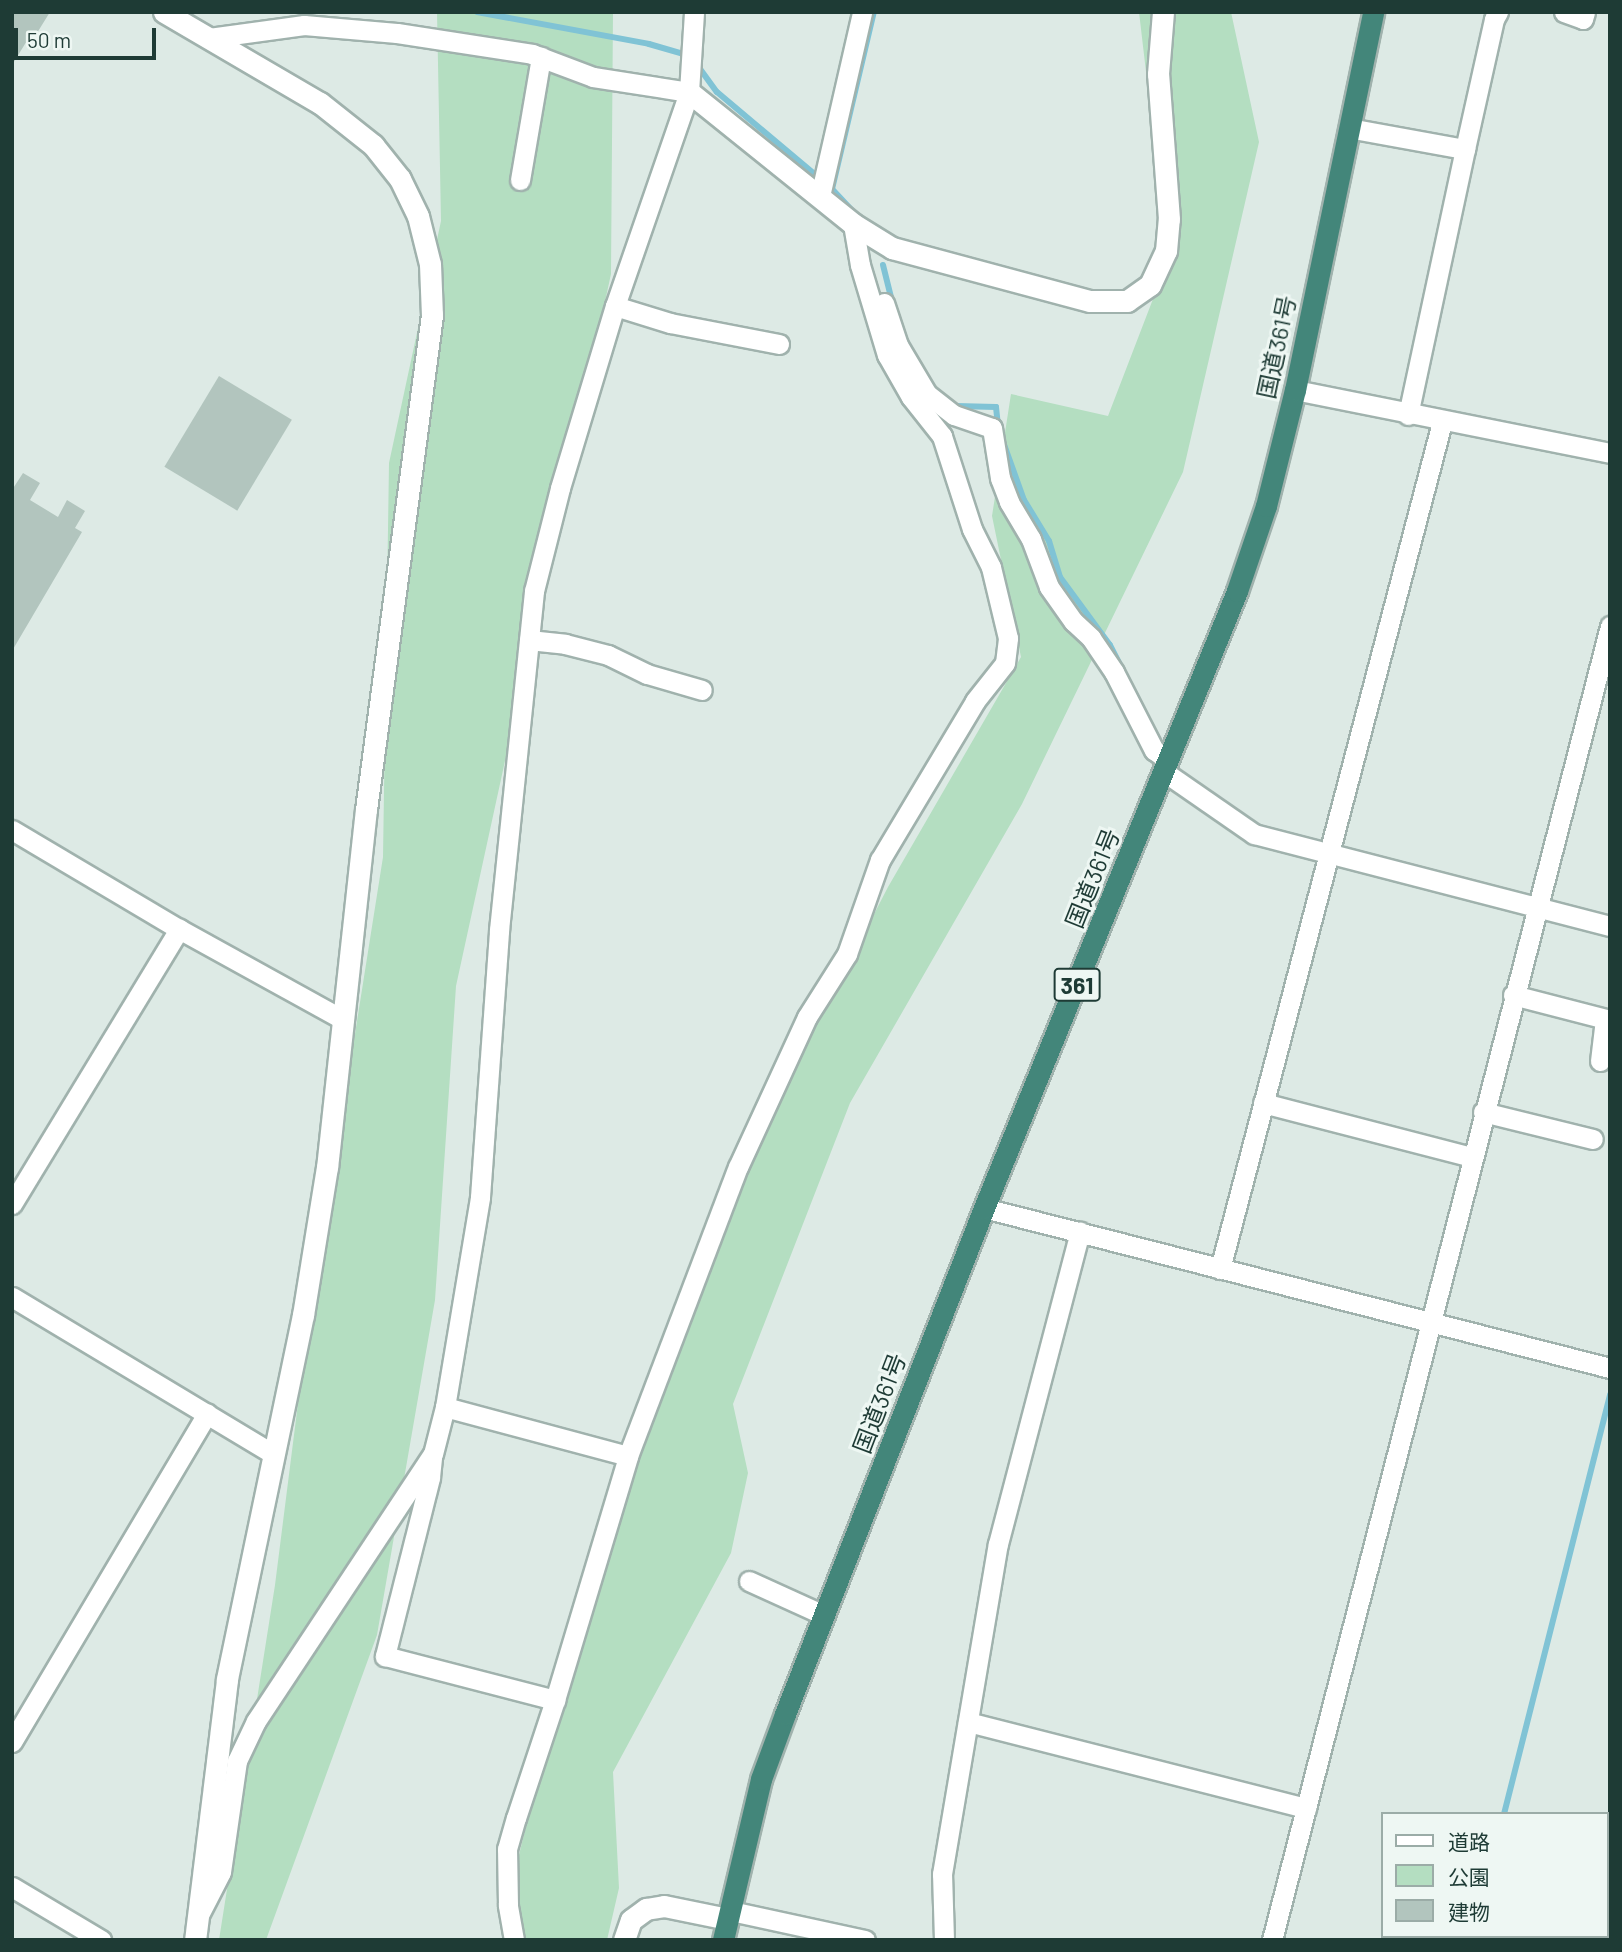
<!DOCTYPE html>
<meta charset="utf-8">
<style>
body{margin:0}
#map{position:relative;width:1622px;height:1952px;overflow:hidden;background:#ddeae5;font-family:Barlow,"Noto Sans JP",sans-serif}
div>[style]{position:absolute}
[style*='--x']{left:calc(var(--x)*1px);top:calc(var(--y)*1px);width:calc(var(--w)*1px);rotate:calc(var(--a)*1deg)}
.green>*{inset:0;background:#b4dec1}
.stream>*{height:6px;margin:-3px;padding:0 3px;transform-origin:3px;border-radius:3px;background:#80c3d5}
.building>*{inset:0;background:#b2c5be;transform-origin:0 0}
.roads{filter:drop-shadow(2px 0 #a0b2ad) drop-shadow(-2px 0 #a0b2ad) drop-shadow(0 2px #a0b2ad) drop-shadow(0 -2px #a0b2ad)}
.minor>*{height:19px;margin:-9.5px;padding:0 9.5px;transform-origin:9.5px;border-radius:9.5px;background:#fff}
.tertiary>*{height:21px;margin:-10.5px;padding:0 10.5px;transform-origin:10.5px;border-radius:10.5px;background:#fff}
.trunk>*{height:21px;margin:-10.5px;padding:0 10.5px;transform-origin:10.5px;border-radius:10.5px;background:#43867a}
span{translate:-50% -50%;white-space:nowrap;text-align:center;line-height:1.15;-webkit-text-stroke:6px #eef7f3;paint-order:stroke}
.shield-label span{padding:2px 5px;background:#eef7f3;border:2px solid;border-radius:5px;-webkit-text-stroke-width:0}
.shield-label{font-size:23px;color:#1e3b35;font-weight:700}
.street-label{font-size:24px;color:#1e3b35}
.frame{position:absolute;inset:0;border:14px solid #1e3b35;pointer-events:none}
.legend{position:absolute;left:1381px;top:1812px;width:228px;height:126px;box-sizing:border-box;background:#eef7f3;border:2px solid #9baca7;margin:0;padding:9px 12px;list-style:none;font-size:21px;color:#1e3b35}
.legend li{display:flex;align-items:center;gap:14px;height:35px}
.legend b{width:35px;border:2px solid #9baca7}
.scale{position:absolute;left:14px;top:28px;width:142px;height:32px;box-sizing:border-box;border:4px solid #1e3b35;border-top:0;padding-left:9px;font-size:21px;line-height:24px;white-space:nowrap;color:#1e3b35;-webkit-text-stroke:5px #eef7f3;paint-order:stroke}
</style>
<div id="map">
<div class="green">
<i style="clip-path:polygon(437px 12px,613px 12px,611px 274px,456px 986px,435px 1300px,377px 1635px,266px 1940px,219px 1940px,275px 1585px,304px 1356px,383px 857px,389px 463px,441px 221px)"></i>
<i style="clip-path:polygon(1139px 12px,1231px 12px,1259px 142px,1183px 472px,1022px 804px,850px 1103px,733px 1404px,748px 1473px,731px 1553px,613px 1772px,619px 1888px,607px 1940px,512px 1940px,518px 1859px,574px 1631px,690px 1271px,888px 887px,1021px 657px,992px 516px,1011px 394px,1108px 416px,1168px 260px)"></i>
</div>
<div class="stream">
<i style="--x:477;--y:12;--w:175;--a:10.5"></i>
<i style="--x:649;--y:44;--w:40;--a:16"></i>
<i style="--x:695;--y:62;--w:37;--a:54"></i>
<i style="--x:717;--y:92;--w:150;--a:40.1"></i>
<i style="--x:832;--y:189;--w:33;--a:47"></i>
<i style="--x:832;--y:189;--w:182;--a:-76.7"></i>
<i style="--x:883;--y:265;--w:37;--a:76"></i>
<i style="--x:956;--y:406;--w:40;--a:1.4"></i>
<i style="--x:996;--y:407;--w:19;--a:84"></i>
<i style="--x:1002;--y:439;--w:65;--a:70.2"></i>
<i style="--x:1024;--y:500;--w:48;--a:58.6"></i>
<i style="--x:1049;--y:541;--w:38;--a:73"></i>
<i style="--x:1060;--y:577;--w:84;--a:53.7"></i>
<i style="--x:1110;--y:645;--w:20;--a:63"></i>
<i style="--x:1504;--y:1814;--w:433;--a:-75.8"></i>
<i style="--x:1472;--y:1940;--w:4;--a:-90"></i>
</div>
<div class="building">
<i style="clip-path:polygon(12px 12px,50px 12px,37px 33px,33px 31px,12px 65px)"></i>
<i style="left:219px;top:376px;width:85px;height:106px;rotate:31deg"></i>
<i style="clip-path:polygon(23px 473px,40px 483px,30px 500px,58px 517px,67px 500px,85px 511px,75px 528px,82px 532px,12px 651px,12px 490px)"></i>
</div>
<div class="roads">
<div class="minor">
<i style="--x:1564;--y:12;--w:20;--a:20"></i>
<i style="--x:1583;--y:19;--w:7;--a:-74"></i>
<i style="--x:209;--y:38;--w:96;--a:-7.8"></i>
<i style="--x:304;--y:25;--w:93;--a:4.9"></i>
<i style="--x:397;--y:33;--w:137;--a:8.8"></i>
<i style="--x:532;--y:54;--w:65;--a:20.7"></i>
<i style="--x:593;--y:77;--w:97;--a:8.9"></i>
<i style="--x:1349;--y:128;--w:118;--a:10.3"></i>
<i style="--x:1465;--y:149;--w:272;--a:102.1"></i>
<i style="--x:1465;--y:149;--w:133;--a:-77.4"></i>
<i style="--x:1494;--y:19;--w:8;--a:-60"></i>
<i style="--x:520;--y:180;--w:125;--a:-80.3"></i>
<i style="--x:820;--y:196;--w:189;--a:-77.1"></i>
<i style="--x:884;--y:303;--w:44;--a:71.6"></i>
<i style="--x:898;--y:345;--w:57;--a:59.4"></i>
<i style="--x:927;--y:394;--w:34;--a:38"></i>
<i style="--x:954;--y:415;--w:40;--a:18.9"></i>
<i style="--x:992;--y:428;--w:51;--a:80.9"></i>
<i style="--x:1000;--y:478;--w:26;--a:69"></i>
<i style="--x:1009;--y:502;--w:43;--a:59.3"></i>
<i style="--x:1031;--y:539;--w:51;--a:69.4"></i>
<i style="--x:1049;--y:587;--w:42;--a:54.8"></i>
<i style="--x:1073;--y:621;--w:25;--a:43"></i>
<i style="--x:1091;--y:638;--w:41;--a:55.9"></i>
<i style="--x:1114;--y:672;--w:88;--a:62.9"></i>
<i style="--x:1154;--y:750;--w:17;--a:36"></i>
<i style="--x:615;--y:306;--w:58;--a:17.2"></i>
<i style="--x:670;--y:323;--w:111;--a:10.9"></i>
<i style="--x:1295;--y:390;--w:321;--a:11.3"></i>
<i style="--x:529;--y:640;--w:36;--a:6"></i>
<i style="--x:565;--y:644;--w:44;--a:14.3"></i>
<i style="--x:608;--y:655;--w:43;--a:26"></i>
<i style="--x:647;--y:674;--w:57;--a:16.2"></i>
<i style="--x:1163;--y:771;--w:111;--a:34.7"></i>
<i style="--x:1254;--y:834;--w:368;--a:14.5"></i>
<i style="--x:12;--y:830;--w:194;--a:30.7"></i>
<i style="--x:179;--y:929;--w:186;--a:28.9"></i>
<i style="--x:1513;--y:995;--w:100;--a:14.5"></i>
<i style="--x:1600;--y:1061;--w:42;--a:-83.2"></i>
<i style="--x:1263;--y:1103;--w:216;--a:14.5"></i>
<i style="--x:1483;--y:1112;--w:113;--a:13.8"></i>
<i style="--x:12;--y:1204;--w:322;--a:-58.7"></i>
<i style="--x:984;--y:1208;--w:646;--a:14.34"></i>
<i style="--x:1220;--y:1269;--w:876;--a:-75.31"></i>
<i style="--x:12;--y:1297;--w:305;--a:31"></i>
<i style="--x:445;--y:1407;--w:189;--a:15"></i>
<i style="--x:432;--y:1458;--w:20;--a:96"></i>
<i style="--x:430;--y:1478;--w:184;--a:104.2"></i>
<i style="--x:385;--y:1656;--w:176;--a:14.5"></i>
<i style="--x:749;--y:1581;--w:82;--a:24.4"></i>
<i style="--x:968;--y:1722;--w:349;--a:14.3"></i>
<i style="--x:12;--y:1742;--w:382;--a:-59.3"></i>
<i style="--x:12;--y:1887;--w:104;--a:30.8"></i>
<i style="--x:731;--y:1911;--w:137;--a:12.2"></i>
<i style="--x:200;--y:1913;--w:46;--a:-62.9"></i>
<i style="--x:221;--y:1872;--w:112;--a:-81.8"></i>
<i style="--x:237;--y:1761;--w:44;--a:-64.6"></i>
<i style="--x:256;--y:1721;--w:320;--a:-56.5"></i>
<i style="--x:433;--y:1454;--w:49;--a:-75.7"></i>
<i style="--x:445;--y:1407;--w:213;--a:-80.5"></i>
<i style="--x:480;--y:1197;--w:268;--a:-85.9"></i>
<i style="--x:499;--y:930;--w:341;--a:-84.1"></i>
<i style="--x:534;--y:591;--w:106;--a:-75.8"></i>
<i style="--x:560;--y:488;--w:190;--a:-73.2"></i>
<i style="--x:615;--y:306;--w:226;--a:-70.9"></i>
<i style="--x:689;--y:92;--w:80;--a:-86.4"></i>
<i style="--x:514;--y:1940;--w:36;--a:-100"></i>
<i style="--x:508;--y:1905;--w:56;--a:-91"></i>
<i style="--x:507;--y:1849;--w:32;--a:-74"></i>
<i style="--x:516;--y:1818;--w:124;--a:-71.7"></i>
<i style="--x:555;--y:1700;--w:255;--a:-73.3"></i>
<i style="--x:628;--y:1456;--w:309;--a:-69.2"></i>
<i style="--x:738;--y:1167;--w:165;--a:-65.3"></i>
<i style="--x:807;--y:1017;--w:75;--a:-57.6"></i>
<i style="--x:847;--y:954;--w:100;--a:-70.7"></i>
<i style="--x:880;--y:860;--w:185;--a:-59.1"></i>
<i style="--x:975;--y:701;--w:48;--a:-51.7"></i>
<i style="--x:1005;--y:663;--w:25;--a:-83"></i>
<i style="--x:1008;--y:638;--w:73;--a:-103.5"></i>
<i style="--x:991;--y:567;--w:42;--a:-116.6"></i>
<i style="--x:972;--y:529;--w:98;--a:-107.9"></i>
<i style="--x:942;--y:436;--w:50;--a:-128.5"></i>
<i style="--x:911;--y:397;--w:48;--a:-119.7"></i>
<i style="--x:887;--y:355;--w:94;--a:-106.7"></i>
<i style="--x:860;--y:265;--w:42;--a:-99.7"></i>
<i style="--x:944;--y:1940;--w:66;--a:-91.7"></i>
<i style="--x:942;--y:1874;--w:335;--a:-80.4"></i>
<i style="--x:998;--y:1544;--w:323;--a:-75.3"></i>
<i style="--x:1272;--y:1940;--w:1357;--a:-75.57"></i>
</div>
<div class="tertiary">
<i style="--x:164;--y:12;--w:181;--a:30.3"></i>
<i style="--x:320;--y:103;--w:68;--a:38.4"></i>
<i style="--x:373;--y:145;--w:43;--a:51.5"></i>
<i style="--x:400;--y:179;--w:41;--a:64.1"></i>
<i style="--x:418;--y:216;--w:49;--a:76"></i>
<i style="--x:430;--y:264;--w:51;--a:87.8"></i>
<i style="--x:432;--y:315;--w:498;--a:97.6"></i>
<i style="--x:366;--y:809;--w:360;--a:96.2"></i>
<i style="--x:327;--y:1167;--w:150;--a:99.2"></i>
<i style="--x:303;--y:1315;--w:373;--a:101.8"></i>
<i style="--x:227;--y:1680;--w:262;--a:97"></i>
<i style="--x:689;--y:92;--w:211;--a:38.8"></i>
<i style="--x:853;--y:224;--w:46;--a:31.6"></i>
<i style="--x:892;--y:248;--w:205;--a:15"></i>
<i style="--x:1090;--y:301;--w:37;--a:0"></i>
<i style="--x:1127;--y:301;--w:28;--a:-35"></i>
<i style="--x:1150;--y:285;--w:38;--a:-65"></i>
<i style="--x:1166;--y:251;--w:32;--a:-85"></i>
<i style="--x:1169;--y:219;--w:145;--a:-94.3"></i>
<i style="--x:1158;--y:74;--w:62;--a:-85.4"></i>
<i style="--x:624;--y:1940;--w:21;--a:-71"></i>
<i style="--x:631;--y:1920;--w:19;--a:-36"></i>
<i style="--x:646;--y:1909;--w:18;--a:-9"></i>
<i style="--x:664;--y:1906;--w:65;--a:11.5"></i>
</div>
<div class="trunk">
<i style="--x:723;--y:1940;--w:165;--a:-76.7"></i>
<i style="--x:761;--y:1779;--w:69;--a:-69.7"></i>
<i style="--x:785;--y:1714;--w:544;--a:-68.53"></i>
<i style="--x:984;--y:1208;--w:667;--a:-67.7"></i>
<i style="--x:1237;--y:591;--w:90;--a:-71.2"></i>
<i style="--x:1266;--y:506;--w:120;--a:-76"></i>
<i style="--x:1295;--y:390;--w:386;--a:-78.3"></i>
</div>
</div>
<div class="shield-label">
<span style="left:1077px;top:985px">361</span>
</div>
<div class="street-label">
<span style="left:1276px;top:347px;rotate:-78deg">国道361号</span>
<span style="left:1092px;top:878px;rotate:-68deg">国道361号</span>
<span style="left:879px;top:1403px;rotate:-69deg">国道361号</span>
</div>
<div class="frame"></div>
<ul class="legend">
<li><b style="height:9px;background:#fff"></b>道路</li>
<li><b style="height:19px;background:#b4dec1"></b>公園</li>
<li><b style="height:19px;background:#b2c5be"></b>建物</li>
</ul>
<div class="scale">50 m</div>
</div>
